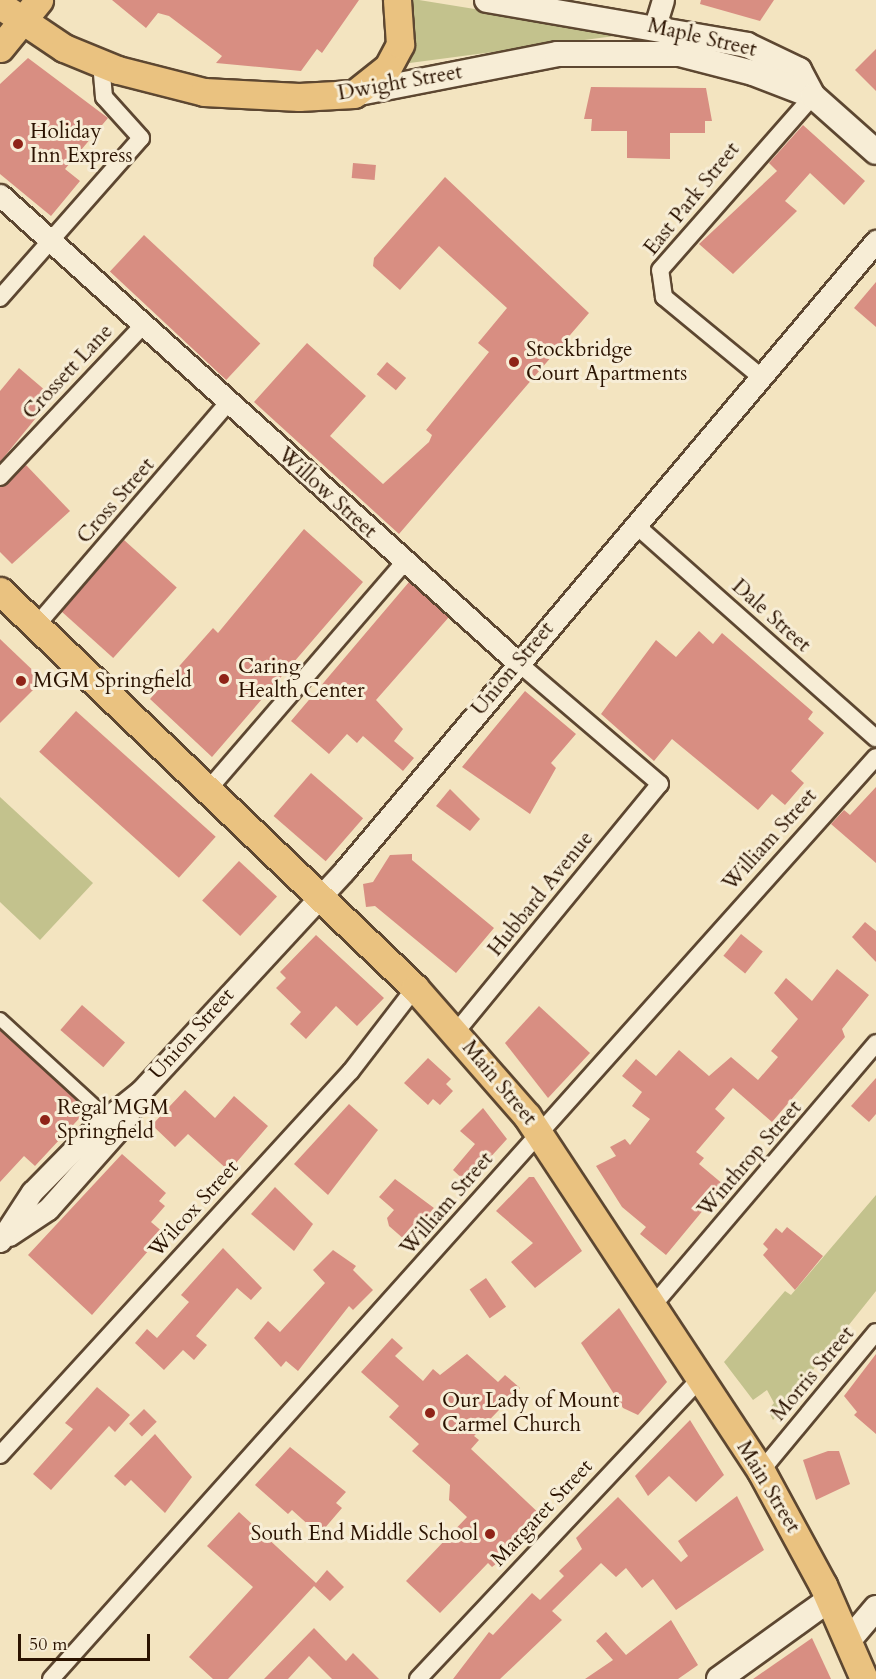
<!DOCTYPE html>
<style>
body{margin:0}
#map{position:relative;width:876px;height:1679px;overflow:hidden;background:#f3e4c0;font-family:Cardo,serif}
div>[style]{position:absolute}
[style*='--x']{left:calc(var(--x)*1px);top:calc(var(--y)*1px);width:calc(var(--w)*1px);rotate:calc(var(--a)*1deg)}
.green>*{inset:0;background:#c3c28d}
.building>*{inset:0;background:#d88e82;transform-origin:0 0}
.roads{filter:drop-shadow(2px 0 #5d4731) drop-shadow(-2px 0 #5d4731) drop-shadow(0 2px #5d4731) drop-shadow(0 -2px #5d4731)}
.pedestrian>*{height:12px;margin:-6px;padding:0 6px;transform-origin:6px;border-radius:6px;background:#f7edd6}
.minor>*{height:16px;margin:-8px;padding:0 8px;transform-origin:8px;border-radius:8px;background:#f7edd6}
.tertiary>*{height:21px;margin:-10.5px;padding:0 10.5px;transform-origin:10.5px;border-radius:10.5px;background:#f7edd6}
.secondary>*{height:24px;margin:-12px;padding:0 12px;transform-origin:12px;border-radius:12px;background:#f7edd6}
.primary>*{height:27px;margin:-13.5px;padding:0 13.5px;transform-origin:13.5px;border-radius:13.5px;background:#eac280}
.dots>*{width:16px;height:16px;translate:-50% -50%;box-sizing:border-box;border:3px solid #f7edd6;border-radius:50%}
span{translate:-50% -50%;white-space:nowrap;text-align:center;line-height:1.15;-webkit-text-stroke:6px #f7edd6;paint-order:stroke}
.street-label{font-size:21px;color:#2b1301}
.poi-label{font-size:21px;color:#2b1301}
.left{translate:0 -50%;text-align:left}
.right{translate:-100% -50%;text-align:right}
.scale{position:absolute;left:18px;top:1634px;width:132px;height:27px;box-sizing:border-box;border:3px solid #2b1301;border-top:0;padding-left:8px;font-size:18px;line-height:21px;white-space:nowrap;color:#2b1301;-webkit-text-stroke:4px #f7edd6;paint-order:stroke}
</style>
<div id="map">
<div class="green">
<i style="clip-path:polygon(410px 0,419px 0,630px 34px,402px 64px)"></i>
<i style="clip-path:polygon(0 797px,93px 883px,40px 940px,0 902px)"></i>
<i style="clip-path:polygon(876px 1195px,876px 1291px,773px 1420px,768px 1410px,774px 1403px,767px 1390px,753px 1400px,724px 1362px,785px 1291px,791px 1295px)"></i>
</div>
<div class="building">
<i style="clip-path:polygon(112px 0,359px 0,322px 53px,317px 49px,301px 71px,216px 63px,222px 56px,169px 16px,158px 13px,146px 28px)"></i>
<i style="clip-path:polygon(701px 0,774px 0,760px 21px,700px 4px)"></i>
<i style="clip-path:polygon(876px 49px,876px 91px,855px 70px)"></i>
<i style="clip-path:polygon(28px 58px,108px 118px,65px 169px,80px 181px,51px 216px,0 174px,0 84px)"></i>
<i style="clip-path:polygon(591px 87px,706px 88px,712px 121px,705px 121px,705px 133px,670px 133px,670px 159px,627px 158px,627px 131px,591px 131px,592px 119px,584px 119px)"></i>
<i style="clip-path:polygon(803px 125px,865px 181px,844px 205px,810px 173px,785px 201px,797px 211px,733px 274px,699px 244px,777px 171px,769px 163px)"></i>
<i style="left:353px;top:163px;width:23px;height:15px;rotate:5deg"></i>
<i style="clip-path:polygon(445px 177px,589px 313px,399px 534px,254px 402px,307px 343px,366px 396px,330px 436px,383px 484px,429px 442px,432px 435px,426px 430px,489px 352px,478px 343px,507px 308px,439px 246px,400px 290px,373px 266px,374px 258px)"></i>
<i style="left:144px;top:235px;width:159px;height:50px;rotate:43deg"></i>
<i style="clip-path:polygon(876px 282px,876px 327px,854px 308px)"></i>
<i style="left:387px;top:362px;width:25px;height:16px;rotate:40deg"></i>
<i style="clip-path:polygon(19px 368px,53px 397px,0 462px,0 391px)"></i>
<i style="clip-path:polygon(26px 465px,70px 511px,12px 564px,0 552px,0 487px)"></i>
<i style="clip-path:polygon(304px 529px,363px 582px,212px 757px,150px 699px,213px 628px,218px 633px)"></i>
<i style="left:124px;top:540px;width:71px;height:95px;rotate:42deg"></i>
<i style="clip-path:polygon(409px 582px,449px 617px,376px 700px,403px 729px,394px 741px,414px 758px,403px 771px,363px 736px,357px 743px,347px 734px,329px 754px,291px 721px)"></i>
<i style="clip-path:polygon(699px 631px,713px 644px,722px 633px,813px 712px,808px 719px,824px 733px,791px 771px,804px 783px,785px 805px,772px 794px,758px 810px,672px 739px,654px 761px,601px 714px,656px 640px,676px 657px)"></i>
<i style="clip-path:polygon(0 639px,43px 680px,0 723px)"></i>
<i style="clip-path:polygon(525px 691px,576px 734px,551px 763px,556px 768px,530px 814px,462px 767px)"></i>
<i style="left:76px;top:711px;width:188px;height:55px;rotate:42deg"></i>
<i style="left:311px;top:773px;width:69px;height:57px;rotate:41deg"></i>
<i style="clip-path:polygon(876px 787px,876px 863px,831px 824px,844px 810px,850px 815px)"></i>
<i style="clip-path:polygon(450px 789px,480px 819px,470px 831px,436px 806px)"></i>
<i style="clip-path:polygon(412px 854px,412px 860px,494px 928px,456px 973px,375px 906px,366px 907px,363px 884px,373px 882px,390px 855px)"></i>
<i style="left:239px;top:861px;width:52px;height:54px;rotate:43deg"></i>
<i style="clip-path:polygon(865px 922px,876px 931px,876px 962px,852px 937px)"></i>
<i style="left:741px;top:934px;width:28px;height:28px;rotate:39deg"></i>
<i style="clip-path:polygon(316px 935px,384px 998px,357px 1026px,336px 1006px,306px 1039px,290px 1024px,301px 1012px,276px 988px,286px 978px,280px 972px)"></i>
<i style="clip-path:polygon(837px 969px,869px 995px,842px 1029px,845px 1037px,772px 1122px,733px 1088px,715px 1109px,725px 1118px,696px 1152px,704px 1158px,699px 1164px,724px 1185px,666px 1255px,640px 1234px,646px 1227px,622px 1207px,596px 1166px,616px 1156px,610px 1147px,625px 1139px,630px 1145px,650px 1119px,632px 1106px,642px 1092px,622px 1076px,636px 1059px,656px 1076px,679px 1050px,709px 1076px,731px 1057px,758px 1080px,778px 1057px,771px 1051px,798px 1019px,774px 993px,786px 978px,812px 1001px)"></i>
<i style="left:82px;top:1005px;width:57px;height:33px;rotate:41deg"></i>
<i style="clip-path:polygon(539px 1006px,590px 1053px,548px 1098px,505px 1043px)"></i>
<i style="clip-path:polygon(0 1030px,87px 1110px,35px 1166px,24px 1156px,0 1182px)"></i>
<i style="clip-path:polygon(428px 1058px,451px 1079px,446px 1084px,453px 1091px,440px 1105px,433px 1099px,428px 1105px,404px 1083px)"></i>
<i style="clip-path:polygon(876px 1078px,876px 1114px,869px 1122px,851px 1106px)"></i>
<i style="clip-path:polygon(185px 1090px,215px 1118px,234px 1096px,268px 1126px,229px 1171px,188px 1134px,175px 1147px,152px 1125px)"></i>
<i style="clip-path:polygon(349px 1104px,378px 1130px,328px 1195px,294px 1164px)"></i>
<i style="clip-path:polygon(483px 1108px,507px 1139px,467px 1183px,453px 1170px,475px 1144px,460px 1131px)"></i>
<i style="clip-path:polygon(122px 1154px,166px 1193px,159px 1201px,165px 1206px,151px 1222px,164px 1233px,92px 1315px,28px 1255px)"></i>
<i style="clip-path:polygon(529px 1177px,534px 1177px,582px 1251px,535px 1288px,511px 1262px,533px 1243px,496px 1211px)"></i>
<i style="clip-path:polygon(395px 1179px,434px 1208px,405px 1240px,389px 1226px,387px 1218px,394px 1210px,379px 1197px)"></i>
<i style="clip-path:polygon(275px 1187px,313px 1224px,294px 1251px,251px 1214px)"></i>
<i style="clip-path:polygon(787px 1227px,823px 1256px,795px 1290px,763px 1255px,768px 1249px,763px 1244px,776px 1228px,782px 1233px)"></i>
<i style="clip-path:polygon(223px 1248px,262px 1288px,251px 1300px,237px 1288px,196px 1336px,207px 1345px,194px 1360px,183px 1350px,164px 1370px,135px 1343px,147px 1329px,157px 1338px,189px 1302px,181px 1295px)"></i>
<i style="clip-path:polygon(333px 1250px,356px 1266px,353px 1270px,373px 1290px,353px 1310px,349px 1306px,298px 1371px,286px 1361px,281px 1367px,254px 1338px,268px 1321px,280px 1332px,325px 1283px,313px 1270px)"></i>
<i style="left:486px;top:1278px;width:35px;height:20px;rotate:55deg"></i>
<i style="clip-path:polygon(619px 1308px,667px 1382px,638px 1415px,623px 1408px,581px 1343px)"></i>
<i style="clip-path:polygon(392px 1338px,403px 1348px,395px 1356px,423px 1381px,433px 1369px,440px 1375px,467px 1354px,498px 1382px,505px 1375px,520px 1388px,474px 1436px,479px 1440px,471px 1449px,544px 1518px,511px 1552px,492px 1567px,488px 1563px,440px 1613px,406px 1581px,467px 1517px,449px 1500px,450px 1485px,412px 1451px,419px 1444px,389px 1417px,399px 1406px,361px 1372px)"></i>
<i style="clip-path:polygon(876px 1354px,876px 1434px,854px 1415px,857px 1412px,844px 1396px)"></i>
<i style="clip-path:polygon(97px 1387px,130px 1415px,115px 1432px,109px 1426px,51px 1490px,33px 1474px,73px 1429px,65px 1423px)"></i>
<i style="left:144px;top:1409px;width:18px;height:21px;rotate:45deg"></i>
<i style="clip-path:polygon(690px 1420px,724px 1475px,696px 1502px,669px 1476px,648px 1496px,635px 1476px)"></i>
<i style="clip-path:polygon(155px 1434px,192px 1477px,165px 1513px,131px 1480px,125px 1486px,114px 1476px)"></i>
<i style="clip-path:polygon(290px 1447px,346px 1492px,336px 1503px,342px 1508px,324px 1529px,317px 1523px,312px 1528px,292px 1510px,288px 1514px,255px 1485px)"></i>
<i style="clip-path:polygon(828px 1451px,839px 1451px,850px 1484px,816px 1500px,803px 1460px)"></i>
<i style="clip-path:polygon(737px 1496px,764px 1550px,676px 1610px,653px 1579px,642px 1588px,626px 1568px,616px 1577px,601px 1563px,552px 1611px,562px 1620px,500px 1679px,453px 1679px,489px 1632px,493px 1635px,532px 1593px,540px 1600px,564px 1576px,559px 1571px,582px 1549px,576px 1538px,618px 1497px,681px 1562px,688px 1556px,678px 1541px)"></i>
<i style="clip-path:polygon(239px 1512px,316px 1583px,327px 1570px,344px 1587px,330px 1601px,314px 1586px,228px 1679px,213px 1679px,189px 1657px,253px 1587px,207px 1546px)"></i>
<i style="clip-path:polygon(671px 1620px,698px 1665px,678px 1679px,585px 1679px,613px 1660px,596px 1641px,606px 1632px,626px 1655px)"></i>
<i style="clip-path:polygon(314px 1628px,346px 1661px,353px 1653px,379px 1679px,332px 1679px,309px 1656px,288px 1679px,264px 1679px)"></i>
<i style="clip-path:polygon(812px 1638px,831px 1679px,753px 1679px)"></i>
</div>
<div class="roads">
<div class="pedestrian">
<i style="--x:0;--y:1019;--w:147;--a:42.5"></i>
</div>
<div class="minor">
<i style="--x:0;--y:298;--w:213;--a:-48.6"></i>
<i style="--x:141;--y:138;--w:55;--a:-132.1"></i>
<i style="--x:104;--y:97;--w:32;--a:-95"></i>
<i style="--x:761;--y:377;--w:126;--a:-140.5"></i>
<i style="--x:664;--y:297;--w:27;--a:-98"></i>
<i style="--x:660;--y:270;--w:232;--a:-48.7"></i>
<i style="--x:0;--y:477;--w:210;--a:-46.7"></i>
<i style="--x:638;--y:527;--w:318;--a:41.6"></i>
<i style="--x:36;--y:626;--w:294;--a:-49.3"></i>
<i style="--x:207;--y:791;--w:301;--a:-49.2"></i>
<i style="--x:456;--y:1032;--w:321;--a:-50.6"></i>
<i style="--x:660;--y:784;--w:188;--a:-139.5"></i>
<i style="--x:655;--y:1303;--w:341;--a:-49.6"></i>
<i style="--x:0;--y:1455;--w:520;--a:-47.57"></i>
<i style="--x:351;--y:1071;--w:105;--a:-52.4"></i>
<i style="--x:761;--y:1471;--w:180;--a:-50.4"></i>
<i style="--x:51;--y:1679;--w:1237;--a:-48.18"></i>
<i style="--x:418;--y:1679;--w:413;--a:-46.8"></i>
</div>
<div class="tertiary">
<i style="--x:655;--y:26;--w:27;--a:-73"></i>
<i style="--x:0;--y:195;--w:697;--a:42.09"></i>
<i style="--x:9;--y:1235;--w:47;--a:-33.7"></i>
<i style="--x:48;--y:1209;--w:108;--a:-48.4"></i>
<i style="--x:120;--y:1128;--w:30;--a:-60"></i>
<i style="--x:0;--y:1241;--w:59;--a:-56.9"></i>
<i style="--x:32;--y:1192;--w:91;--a:-45.4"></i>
<i style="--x:96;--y:1127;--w:58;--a:-38.7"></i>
<i style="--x:141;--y:1091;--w:299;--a:-47.3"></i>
<i style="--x:344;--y:871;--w:825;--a:-49.82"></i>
</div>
<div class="secondary">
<i style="--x:487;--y:0;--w:264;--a:9.8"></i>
<i style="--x:747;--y:45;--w:58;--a:25.7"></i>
<i style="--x:799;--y:70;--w:30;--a:62"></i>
<i style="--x:354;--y:94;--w:207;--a:-11.1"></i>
<i style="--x:557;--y:54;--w:122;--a:0"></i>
<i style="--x:679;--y:54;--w:76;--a:14.4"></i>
<i style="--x:753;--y:73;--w:64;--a:21"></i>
<i style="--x:813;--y:96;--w:84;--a:41.6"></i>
<i style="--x:849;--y:1640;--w:42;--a:-49.8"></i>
<i style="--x:719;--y:1679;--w:137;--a:-35.8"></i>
</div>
<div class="primary">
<i style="--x:0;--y:5;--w:77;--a:33.9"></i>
<i style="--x:64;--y:48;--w:58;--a:22.2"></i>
<i style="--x:118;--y:70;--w:89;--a:14.3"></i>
<i style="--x:204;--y:92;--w:95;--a:3"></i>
<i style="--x:299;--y:97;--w:55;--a:-3.1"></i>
<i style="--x:354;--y:94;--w:43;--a:-38.5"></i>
<i style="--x:388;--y:67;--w:26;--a:-62"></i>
<i style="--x:400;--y:44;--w:44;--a:-93.9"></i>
<i style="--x:0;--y:48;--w:62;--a:-50.9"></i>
<i style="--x:0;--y:591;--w:574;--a:43.73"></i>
<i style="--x:415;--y:988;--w:170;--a:48.8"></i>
<i style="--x:527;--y:1116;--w:425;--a:56.6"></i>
<i style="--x:761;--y:1471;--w:130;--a:61.5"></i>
<i style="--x:823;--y:1585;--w:103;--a:66.4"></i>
</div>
</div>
<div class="dots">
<i style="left:18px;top:144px;background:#8f2418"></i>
<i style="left:514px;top:362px;background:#8f2418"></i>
<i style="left:224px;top:679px;background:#8f2418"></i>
<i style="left:21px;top:681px;background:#8f2418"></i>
<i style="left:45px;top:1120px;background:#8f2418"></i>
<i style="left:430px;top:1413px;background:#8f2418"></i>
<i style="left:490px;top:1534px;background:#8f2418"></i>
</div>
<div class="street-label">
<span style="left:702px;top:38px;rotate:13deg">Maple Street</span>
<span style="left:400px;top:83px;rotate:-10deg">Dwight Street</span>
<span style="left:692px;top:199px;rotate:-51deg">East Park Street</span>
<span style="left:68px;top:372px;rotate:-47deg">Crossett Lane</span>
<span style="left:327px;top:493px;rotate:42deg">Willow Street</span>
<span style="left:116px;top:501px;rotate:-49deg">Cross Street</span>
<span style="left:771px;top:616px;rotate:42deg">Dale Street</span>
<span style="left:513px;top:669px;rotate:-50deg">Union Street</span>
<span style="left:770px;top:840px;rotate:-48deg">William Street</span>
<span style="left:541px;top:894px;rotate:-51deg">Hubbard Avenue</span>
<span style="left:192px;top:1034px;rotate:-48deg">Union Street</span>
<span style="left:499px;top:1083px;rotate:50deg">Main Street</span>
<span style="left:750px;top:1159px;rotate:-49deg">Winthrop Street</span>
<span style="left:447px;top:1204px;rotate:-49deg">William Street</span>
<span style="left:194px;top:1209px;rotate:-48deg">Wilcox Street</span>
<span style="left:813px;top:1374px;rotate:-50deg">Morris Street</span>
<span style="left:768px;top:1487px;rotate:59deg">Main Street</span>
<span style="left:542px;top:1513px;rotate:-47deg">Margaret Street</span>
</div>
<div class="poi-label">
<span class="left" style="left:30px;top:144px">Holiday<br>Inn Express</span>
<span class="left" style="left:526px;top:362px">Stockbridge<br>Court Apartments</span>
<span class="left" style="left:238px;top:679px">Caring<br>Health Center</span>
<span class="left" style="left:33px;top:681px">MGM Springfield</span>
<span class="left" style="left:57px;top:1120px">Regal MGM<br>Springfield</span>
<span class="left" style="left:442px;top:1413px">Our Lady of Mount<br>Carmel Church</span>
<span class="right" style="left:478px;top:1534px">South End Middle School</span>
</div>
<div class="scale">50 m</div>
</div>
